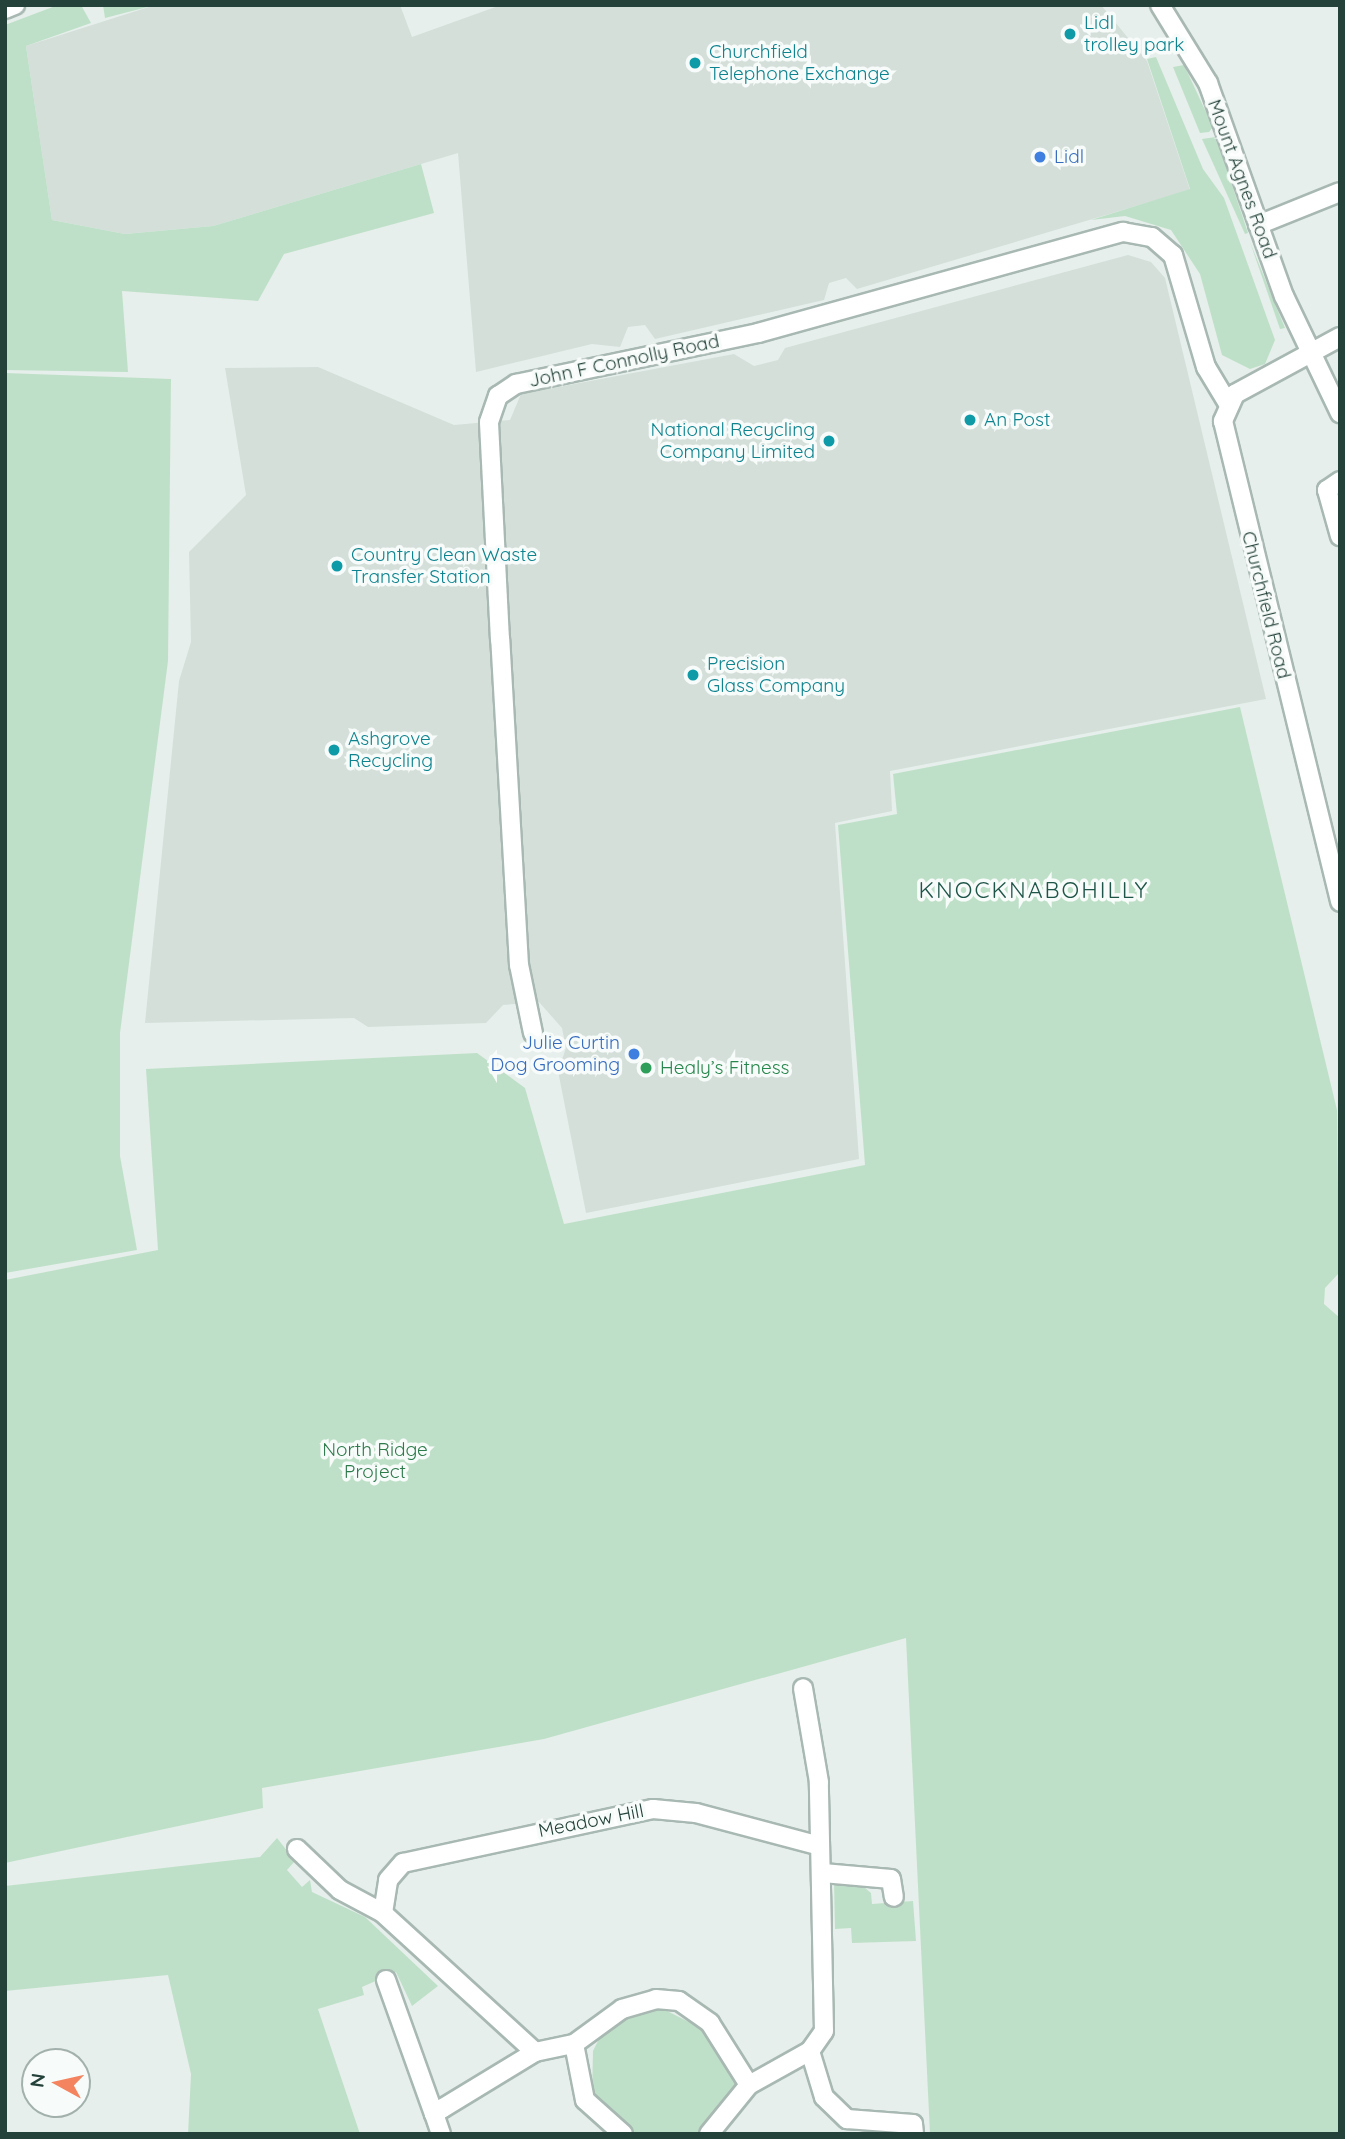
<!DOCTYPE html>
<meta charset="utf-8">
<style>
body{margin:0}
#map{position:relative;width:1345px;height:2139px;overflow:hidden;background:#e6efeb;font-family:Quicksand,sans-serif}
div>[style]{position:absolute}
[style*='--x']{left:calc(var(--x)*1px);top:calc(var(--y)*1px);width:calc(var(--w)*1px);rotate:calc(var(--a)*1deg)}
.built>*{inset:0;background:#d4dfda}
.green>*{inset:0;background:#bfe0c8}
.roads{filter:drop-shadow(2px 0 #a8b8b2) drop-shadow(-2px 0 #a8b8b2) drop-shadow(0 2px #a8b8b2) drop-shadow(0 -2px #a8b8b2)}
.minor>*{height:18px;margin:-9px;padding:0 9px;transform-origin:9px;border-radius:9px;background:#fff}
.dots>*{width:19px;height:19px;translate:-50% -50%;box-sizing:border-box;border:4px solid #f7fbf9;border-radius:50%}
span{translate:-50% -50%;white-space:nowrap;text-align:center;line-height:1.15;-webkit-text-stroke:7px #f7fbf9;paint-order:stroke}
.culture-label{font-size:19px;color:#0d838f}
.left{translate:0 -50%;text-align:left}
.right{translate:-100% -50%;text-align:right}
.shop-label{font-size:19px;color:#366cbe}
.street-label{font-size:19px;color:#24423a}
.leisure-label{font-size:19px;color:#27864d}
.park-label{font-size:19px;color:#2d7a4b}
.quarter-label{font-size:23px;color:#1f5548;letter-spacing:2px}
.frame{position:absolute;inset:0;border:7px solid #24423a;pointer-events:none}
.north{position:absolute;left:21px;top:2048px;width:70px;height:70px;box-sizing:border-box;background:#f7fbf9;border:2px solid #a3b1ad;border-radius:50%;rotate:278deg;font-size:19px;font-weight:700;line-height:28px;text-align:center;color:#24423a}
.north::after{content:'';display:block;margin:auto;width:24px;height:32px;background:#f4845f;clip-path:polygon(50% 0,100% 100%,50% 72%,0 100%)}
</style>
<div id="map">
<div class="built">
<i style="clip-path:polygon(155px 5px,400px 5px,412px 37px,501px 5px,1101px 5px,1147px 61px,1190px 190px,857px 289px,846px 278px,829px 283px,824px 300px,655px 339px,645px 325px,628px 327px,620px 347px,592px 344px,476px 372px,458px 153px,213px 226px,125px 234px,52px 220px,26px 46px)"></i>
<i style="clip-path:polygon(1128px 255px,1151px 262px,1165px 278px,1266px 699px,890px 771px,892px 811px,835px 823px,859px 1159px,586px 1213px,558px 1071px,566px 1048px,562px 1028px,539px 1002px,503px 1005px,486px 1023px,368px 1027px,354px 1018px,145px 1023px,179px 681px,191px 642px,189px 552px,246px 495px,225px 368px,318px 367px,454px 425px,510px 420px,521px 394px,734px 354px,754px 366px,778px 360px,785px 348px)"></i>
</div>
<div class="green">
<i style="clip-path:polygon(58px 5px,81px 5px,91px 23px,26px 46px,52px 220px,125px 234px,213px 226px,421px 164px,434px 213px,284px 254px,258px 301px,122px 291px,128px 372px,5px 370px,5px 25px)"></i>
<i style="clip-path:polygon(103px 5px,155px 5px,105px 18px)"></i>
<i style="clip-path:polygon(1156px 57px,1203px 169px,1224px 198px,1275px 340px,1265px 364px,1250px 369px,1222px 355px,1200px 274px,1171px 230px,1125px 216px,1091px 220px,1190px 189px,1147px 59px)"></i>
<i style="clip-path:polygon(1184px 65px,1213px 127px,1209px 132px,1200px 133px,1173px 67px)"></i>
<i style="clip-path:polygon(1216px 137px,1248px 233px,1245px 234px,1202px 139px)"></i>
<i style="clip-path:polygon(1250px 242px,1285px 328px,1280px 329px)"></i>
<i style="clip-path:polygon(5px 373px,171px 379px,168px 661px,120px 1033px,120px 1156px,137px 1250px,5px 1273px)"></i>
<i style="clip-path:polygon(1240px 707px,1337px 1110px,1339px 1273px,1325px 1288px,1324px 1304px,1340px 1318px,1340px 2134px,930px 2134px,906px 1638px,544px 1739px,262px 1788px,263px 1808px,5px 1863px,5px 1280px,158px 1250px,146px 1069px,477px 1053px,525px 1088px,564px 1224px,865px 1165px,838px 825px,897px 814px,893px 774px)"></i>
<i style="clip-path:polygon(277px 1838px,295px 1861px,287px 1870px,302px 1887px,310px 1880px,312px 1892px,365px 1917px,438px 1986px,412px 2006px,396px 1972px,362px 1987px,364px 1995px,318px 2009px,360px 2134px,188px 2134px,191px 2074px,168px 1975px,5px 1991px,5px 1886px,260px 1857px)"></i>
<i style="clip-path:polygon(857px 1881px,871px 1893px,872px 1904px,913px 1901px,916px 1941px,852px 1943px,851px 1928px,835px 1929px,834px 1882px)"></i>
<i style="clip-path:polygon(663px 2009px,701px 2028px,738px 2081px,698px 2134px,632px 2132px,592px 2096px,593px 2051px,603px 2031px,641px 2012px)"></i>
</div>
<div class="roads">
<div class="minor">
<i style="--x:1160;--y:5;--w:92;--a:58.4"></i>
<i style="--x:1208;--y:83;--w:226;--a:70.4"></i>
<i style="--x:1284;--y:296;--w:130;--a:64.4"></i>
<i style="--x:5;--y:9;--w:11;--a:-22"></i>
<i style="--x:1258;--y:225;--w:88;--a:-21.9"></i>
<i style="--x:1340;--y:337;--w:119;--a:151.5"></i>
<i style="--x:1235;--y:394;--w:30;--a:114"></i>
<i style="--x:1223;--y:421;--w:495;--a:76.3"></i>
<i style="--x:1340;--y:481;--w:16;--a:145"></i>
<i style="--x:1327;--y:490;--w:48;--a:74.2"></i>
<i style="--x:533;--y:1033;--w:69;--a:-101.6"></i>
<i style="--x:519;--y:965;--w:326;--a:-93.3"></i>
<i style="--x:500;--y:640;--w:218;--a:-92.9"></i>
<i style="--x:489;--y:422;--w:28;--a:-71"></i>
<i style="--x:498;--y:396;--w:22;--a:-34"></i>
<i style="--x:516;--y:384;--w:247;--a:-11.9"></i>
<i style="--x:758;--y:333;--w:379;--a:-15.5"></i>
<i style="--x:1123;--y:232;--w:29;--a:10"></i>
<i style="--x:1152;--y:237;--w:28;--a:41"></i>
<i style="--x:1173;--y:255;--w:117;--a:73.6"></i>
<i style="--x:1206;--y:367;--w:41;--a:59"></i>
<i style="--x:297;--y:1849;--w:59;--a:43.6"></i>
<i style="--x:340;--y:1890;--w:49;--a:28.1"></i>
<i style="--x:823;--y:1873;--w:68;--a:5"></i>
<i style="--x:891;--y:1879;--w:18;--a:81"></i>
<i style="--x:386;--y:1980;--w:142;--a:70.3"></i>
<i style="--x:574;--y:2044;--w:57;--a:78.9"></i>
<i style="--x:585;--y:2100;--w:51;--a:41.8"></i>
<i style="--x:810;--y:2051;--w:48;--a:73.1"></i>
<i style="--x:824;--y:2097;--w:32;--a:44"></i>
<i style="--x:847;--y:2119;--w:66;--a:4.3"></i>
<i style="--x:913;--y:2124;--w:10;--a:84"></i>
<i style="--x:535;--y:2052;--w:206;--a:-137.6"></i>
<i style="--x:383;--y:1913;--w:33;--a:-81"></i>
<i style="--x:388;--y:1880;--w:23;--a:-49"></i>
<i style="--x:403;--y:1863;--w:256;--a:-12.2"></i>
<i style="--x:653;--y:1809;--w:43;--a:5.3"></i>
<i style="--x:696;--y:1813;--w:128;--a:14.9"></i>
<i style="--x:441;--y:2134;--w:21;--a:-109"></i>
<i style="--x:434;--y:2114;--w:11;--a:-34"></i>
<i style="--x:443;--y:2108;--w:108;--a:-31.3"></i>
<i style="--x:535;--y:2052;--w:40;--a:-12"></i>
<i style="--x:574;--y:2044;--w:59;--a:-36.1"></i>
<i style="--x:622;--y:2009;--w:35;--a:-16"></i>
<i style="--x:656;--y:1999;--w:23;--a:5"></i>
<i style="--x:679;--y:2001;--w:38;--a:35"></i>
<i style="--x:710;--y:2023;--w:73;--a:57.8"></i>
<i style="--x:709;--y:2134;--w:63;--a:-50.8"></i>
<i style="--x:749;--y:2085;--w:70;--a:-29.1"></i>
<i style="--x:810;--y:2051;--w:24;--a:-55"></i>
<i style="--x:824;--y:2031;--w:249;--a:-91.2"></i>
<i style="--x:819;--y:1782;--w:95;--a:-99.7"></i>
</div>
</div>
<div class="dots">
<i style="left:1070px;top:34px;background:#0f9aa8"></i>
<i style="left:695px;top:63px;background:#0f9aa8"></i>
<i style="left:1040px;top:157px;background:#3f7fe0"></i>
<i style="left:970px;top:420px;background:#0f9aa8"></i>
<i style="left:829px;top:441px;background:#0f9aa8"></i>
<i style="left:337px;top:566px;background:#0f9aa8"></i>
<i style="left:693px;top:675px;background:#0f9aa8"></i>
<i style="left:334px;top:750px;background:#0f9aa8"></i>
<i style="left:634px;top:1054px;background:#3f7fe0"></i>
<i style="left:646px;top:1068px;background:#2e9e5b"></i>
</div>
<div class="culture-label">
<span class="left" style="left:1084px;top:34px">Lidl<br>trolley park</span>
<span class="left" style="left:709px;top:63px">Churchfield<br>Telephone Exchange</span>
<span class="left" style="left:984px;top:420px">An Post</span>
<span class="right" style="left:815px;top:441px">National Recycling<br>Company Limited</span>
<span class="left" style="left:351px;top:566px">Country Clean Waste<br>Transfer Station</span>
<span class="left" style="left:707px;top:675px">Precision<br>Glass Company</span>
<span class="left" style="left:348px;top:750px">Ashgrove<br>Recycling</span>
</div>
<div class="shop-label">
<span class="left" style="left:1054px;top:157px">Lidl</span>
<span class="right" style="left:620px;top:1054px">Julie Curtin<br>Dog Grooming</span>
</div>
<div class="street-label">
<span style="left:1242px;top:179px;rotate:70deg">Mount Agnes Road</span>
<span style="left:624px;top:361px;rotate:-12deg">John F Connolly Road</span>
<span style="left:1266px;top:605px;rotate:76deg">Churchfield Road</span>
<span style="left:591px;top:1821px;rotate:-11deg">Meadow Hill</span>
</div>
<div class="leisure-label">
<span class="left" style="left:660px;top:1068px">Healy’s Fitness</span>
</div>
<div class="park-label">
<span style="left:375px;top:1461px">North Ridge<br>Project</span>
</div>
<div class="quarter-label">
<span style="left:1034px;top:890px">KNOCKNABOHILLY</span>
</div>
<div class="frame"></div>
<div class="north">N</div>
</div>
